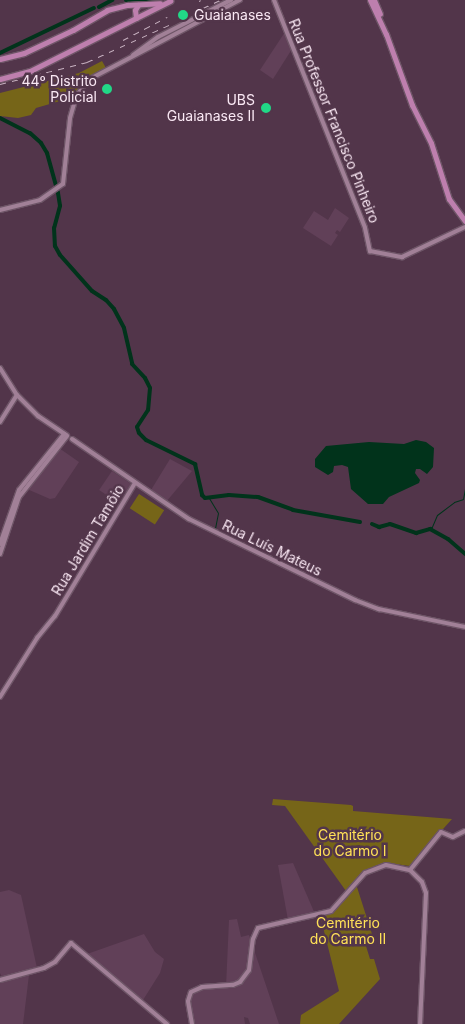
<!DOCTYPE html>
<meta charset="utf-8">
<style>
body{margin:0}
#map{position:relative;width:465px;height:1024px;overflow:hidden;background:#52354a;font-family:Inter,sans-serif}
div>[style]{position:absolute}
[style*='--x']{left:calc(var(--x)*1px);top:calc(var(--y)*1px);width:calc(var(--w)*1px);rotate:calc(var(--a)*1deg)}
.built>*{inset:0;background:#614058;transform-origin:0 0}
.green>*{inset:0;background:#766518;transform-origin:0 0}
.water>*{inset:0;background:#01331b}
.stream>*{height:1px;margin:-0.5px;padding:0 0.5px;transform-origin:0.5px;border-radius:0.5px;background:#01331b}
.river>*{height:4px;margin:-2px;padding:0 2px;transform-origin:2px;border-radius:2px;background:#01331b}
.roads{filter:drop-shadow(1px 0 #6e5567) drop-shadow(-1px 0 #6e5567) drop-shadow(0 1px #6e5567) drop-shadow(0 -1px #6e5567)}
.secondary>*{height:4px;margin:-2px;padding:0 2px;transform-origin:2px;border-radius:2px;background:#a18097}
.primary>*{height:5px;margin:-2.5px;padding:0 2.5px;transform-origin:2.5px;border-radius:2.5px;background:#be7fae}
.rail>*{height:1px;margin-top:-0.5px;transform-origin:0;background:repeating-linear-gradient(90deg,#c7b1c0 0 6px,transparent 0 12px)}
.dots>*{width:14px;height:14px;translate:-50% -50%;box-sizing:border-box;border:2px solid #52354a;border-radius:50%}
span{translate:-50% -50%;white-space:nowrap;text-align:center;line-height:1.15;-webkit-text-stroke:5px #52354a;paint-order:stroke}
.poi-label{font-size:14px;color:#fae8f4}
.left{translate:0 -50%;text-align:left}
.right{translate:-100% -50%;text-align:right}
.street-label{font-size:14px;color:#fae8f4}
.park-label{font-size:14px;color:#ffe157}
</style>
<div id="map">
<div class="built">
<i style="clip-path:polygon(285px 32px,292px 49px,273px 79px,260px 70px)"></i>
<i style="clip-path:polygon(335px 208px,349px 218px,340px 232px,337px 230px,335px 233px,338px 235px,331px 246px,303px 228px,314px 211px,328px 220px)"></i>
<i style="clip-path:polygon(59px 448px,79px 462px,55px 498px,50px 499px,27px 489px)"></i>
<i style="clip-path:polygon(170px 459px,192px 471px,166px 502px,151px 490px)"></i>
<i style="left:112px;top:471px;width:23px;height:23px;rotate:34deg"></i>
<i style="clip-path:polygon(293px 863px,315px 914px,288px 920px,278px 865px)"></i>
<i style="clip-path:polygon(9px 890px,21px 895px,37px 968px,2px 977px,0 973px,0 892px)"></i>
<i style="clip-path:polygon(237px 919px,241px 937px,249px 935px,279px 1024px,250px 1024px,248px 1018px,244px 1017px,245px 1024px,194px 1024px,190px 1002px,195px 991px,226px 987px,229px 920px)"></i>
<i style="clip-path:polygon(144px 934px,155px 952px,164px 959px,160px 973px,143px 1000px,87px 954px)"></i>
<i style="clip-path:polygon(29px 975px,23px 1024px,0 1024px,0 982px)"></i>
</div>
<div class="green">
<i style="clip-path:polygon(102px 61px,106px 68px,87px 79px,74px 97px,36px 108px,31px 115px,18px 118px,0 116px,0 93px,79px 73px)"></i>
<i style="left:139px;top:494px;width:30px;height:17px;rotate:33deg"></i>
<i style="clip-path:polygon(273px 799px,351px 805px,353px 806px,353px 811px,452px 819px,410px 866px,388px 863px,375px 866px,360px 875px,346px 891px,285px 806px,272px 805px)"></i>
<i style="clip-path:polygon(356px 884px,372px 934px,366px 946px,370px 959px,374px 959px,380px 979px,339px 1024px,300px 1024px,301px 1015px,339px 991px,320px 915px,328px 913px)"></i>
</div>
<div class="water">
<i style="clip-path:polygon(416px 440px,426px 442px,434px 448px,433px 467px,427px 474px,420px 469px,416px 469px,415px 473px,420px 480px,419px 483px,389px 497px,383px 504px,368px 504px,351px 489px,348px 467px,342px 465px,334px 466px,333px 472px,328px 475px,315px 467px,315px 459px,326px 446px,369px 442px,404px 444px)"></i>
</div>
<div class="stream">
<i style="--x:209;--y:498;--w:17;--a:59"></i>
<i style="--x:218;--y:513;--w:16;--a:101"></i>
<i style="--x:431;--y:529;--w:15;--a:-67"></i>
<i style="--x:437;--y:515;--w:21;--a:-37"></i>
<i style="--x:454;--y:502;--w:9;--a:-18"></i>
<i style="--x:463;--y:499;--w:10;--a:-79"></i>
</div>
<div class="river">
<i style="--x:126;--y:0;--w:30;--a:0"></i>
<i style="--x:99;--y:7;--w:15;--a:-28"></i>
<i style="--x:0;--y:53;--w:104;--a:-25.6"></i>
<i style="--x:0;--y:118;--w:34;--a:27"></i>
<i style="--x:30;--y:133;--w:15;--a:42"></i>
<i style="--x:41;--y:143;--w:12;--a:59"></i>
<i style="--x:47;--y:153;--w:41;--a:74.6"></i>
<i style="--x:58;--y:193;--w:13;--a:81"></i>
<i style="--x:60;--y:206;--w:23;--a:105"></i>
<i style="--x:54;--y:228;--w:18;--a:87"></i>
<i style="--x:55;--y:246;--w:10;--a:61"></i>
<i style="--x:60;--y:255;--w:48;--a:48.4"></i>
<i style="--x:92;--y:291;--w:17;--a:33"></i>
<i style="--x:106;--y:300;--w:12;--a:48"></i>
<i style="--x:114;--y:309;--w:21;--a:62"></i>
<i style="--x:124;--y:328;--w:37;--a:77"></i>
<i style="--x:132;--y:364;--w:19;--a:47"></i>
<i style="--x:145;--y:378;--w:11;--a:63"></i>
<i style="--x:150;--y:388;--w:22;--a:95"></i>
<i style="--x:148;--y:410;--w:20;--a:123"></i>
<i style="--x:137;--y:427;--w:6;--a:72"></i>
<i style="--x:139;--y:433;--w:10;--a:45"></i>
<i style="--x:146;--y:440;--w:55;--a:26.1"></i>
<i style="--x:195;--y:464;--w:32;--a:77"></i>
<i style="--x:202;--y:495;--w:4;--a:45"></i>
<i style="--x:205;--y:498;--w:24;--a:-7"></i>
<i style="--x:229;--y:495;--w:29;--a:4"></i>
<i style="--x:258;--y:497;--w:37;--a:20"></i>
<i style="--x:293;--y:510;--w:68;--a:10.2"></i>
<i style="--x:372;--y:524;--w:8;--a:23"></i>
<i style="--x:379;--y:527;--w:11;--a:-15"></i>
<i style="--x:390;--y:524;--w:28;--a:19"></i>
<i style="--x:416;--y:533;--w:15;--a:-16"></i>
<i style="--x:430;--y:529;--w:21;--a:29"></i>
<i style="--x:448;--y:539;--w:23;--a:41"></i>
</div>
<div class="roads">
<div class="secondary">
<i style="--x:274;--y:0;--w:245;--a:68.2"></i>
<i style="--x:365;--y:228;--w:24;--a:78"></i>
<i style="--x:370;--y:251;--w:33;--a:11"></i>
<i style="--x:402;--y:257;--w:70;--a:-25.5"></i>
<i style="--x:133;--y:55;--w:31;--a:-36"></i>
<i style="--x:158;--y:37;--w:82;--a:-26.9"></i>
<i style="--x:0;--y:210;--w:41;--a:-14"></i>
<i style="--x:40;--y:200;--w:28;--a:-35"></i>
<i style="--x:63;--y:184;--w:66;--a:-83.9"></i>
<i style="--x:70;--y:118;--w:22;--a:-74"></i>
<i style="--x:76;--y:97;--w:21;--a:-55"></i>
<i style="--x:88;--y:80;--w:172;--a:-27.8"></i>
<i style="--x:0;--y:368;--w:32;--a:58"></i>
<i style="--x:17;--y:395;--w:30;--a:45"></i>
<i style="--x:38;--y:416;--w:34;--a:34"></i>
<i style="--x:0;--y:422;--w:32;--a:-58"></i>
<i style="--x:72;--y:439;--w:142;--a:34.4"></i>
<i style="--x:189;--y:519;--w:185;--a:26"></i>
<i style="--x:355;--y:600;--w:26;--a:21"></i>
<i style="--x:379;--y:609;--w:88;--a:11.8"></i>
<i style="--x:0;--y:544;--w:57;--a:-70.6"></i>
<i style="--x:19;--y:490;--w:72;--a:-51.2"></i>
<i style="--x:0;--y:554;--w:60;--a:-71.6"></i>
<i style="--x:19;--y:497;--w:78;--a:-51.8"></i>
<i style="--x:0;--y:697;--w:70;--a:-57.9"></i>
<i style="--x:37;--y:638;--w:28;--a:-51"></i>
<i style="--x:55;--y:616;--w:155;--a:-59"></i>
<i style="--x:410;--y:870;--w:49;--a:-50.8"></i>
<i style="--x:441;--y:832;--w:13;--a:23"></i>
<i style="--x:453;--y:837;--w:13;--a:-27"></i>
<i style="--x:0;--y:980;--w:46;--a:-15.3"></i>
<i style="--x:44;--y:968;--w:13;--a:-29"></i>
<i style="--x:55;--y:962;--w:25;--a:-50"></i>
<i style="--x:71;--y:943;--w:126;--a:40.2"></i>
<i style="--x:192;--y:1024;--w:23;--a:-100"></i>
<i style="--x:188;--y:1001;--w:9;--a:-72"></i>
<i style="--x:191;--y:992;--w:12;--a:-24"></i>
<i style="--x:202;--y:987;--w:31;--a:-4"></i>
<i style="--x:233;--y:985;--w:8;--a:-23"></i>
<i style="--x:240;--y:982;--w:15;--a:-53"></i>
<i style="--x:249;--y:970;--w:31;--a:-83"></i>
<i style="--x:253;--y:939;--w:12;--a:-66"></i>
<i style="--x:258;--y:928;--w:75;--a:-13.1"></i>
<i style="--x:331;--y:911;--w:51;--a:-48.2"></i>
<i style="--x:365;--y:873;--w:22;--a:-21"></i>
<i style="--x:386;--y:865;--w:25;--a:12"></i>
<i style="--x:410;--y:870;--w:17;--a:45"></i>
<i style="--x:422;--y:882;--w:12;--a:70"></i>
<i style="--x:426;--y:893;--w:131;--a:92.6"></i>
</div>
<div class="primary">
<i style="--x:370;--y:0;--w:38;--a:65"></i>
<i style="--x:386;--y:34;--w:76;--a:69.9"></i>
<i style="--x:412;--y:105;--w:42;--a:63.4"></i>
<i style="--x:431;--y:143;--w:59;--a:72.2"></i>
<i style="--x:449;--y:199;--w:27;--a:54"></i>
<i style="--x:374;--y:0;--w:15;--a:67"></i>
<i style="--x:136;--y:18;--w:8;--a:-97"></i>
<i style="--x:135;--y:10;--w:6;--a:-59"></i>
<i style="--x:0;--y:59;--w:25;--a:-14"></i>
<i style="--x:24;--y:53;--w:54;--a:-25.1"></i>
<i style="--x:73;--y:30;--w:39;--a:-30"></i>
<i style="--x:107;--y:10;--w:21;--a:-14"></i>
<i style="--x:127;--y:5;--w:33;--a:-3"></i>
<i style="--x:0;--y:79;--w:31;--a:-15"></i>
<i style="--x:30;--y:71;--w:157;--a:-26.6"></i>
</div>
</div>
<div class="rail">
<i style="--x:199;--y:1;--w:2;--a:-27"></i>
<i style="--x:203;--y:8;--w:19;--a:-25"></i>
<i style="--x:123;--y:40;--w:50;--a:-27.6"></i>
<i style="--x:0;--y:84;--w:90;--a:-14.2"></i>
<i style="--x:87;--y:62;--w:92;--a:-24.3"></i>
</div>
<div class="dots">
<i style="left:183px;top:15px;background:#21d887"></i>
<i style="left:107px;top:89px;background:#21d887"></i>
<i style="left:266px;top:108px;background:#21d887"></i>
</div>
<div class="poi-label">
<span class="left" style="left:194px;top:15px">Guaianases</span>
<span class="right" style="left:97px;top:89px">44º Distrito<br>Policial</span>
<span class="right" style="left:255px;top:108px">UBS<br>Guaianases II</span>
</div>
<div class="street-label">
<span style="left:334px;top:121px;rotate:68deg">Rua Professor Francisco Pinheiro</span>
<span style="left:88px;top:540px;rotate:-59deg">Rua Jardim Tamôio</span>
<span style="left:272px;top:548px;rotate:26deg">Rua Luís Mateus</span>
</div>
<div class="park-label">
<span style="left:350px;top:843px">Cemitério<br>do Carmo I</span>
<span style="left:348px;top:931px">Cemitério<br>do Carmo II</span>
</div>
</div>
